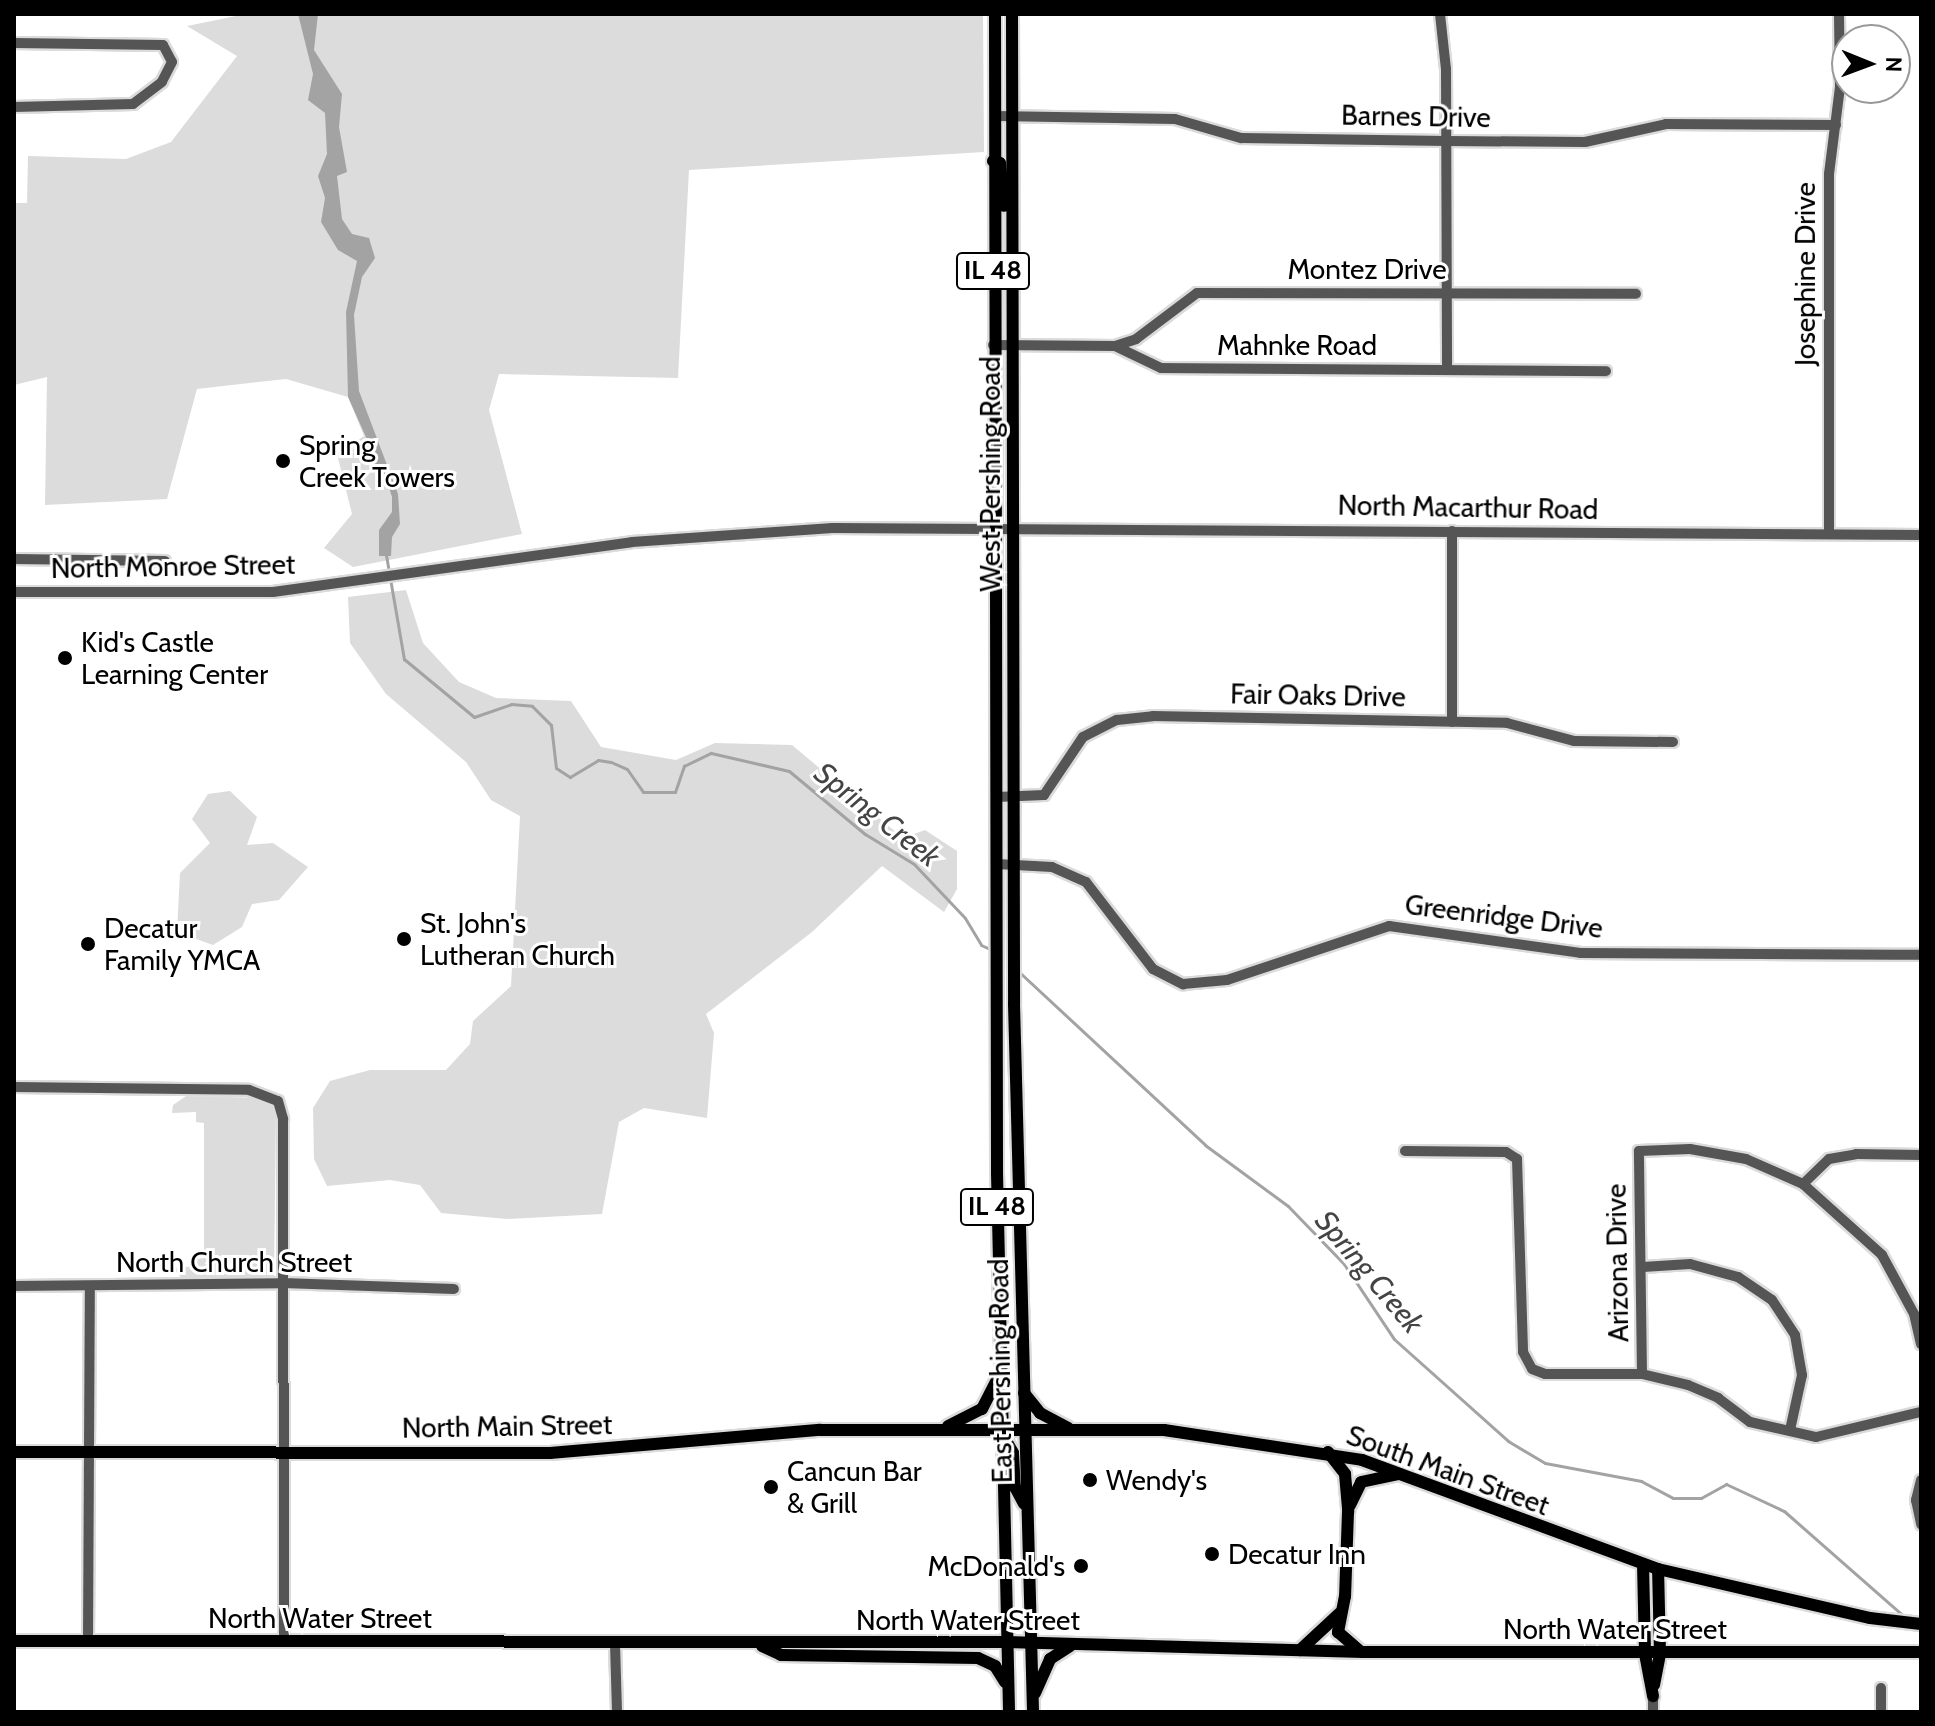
<!DOCTYPE html>
<style>
body{margin:0}
#map{position:relative;width:1935px;height:1726px;overflow:hidden;background:#fff;font-family:Cabin,sans-serif}
div>[style]{position:absolute}
[style*='--x']{left:calc(var(--x)*1px);top:calc(var(--y)*1px);width:calc(var(--w)*1px);rotate:calc(var(--a)*1deg)}
.green>*{inset:0;background:#dcdcdc}
.water>*{inset:0;background:#a3a3a3}
.stream>*{height:3px;margin:-1.5px;padding:0 1.5px;transform-origin:1.5px;border-radius:1.5px;background:#a3a3a3}
.roads{filter:drop-shadow(2px 0 #dbdbdb) drop-shadow(-2px 0 #dbdbdb) drop-shadow(0 2px #dbdbdb) drop-shadow(0 -2px #dbdbdb)}
.minor>*{height:10px;margin:-5px;padding:0 5px;transform-origin:5px;border-radius:5px;background:#555}
.major>*{height:12px;margin:-6px;padding:0 6px;transform-origin:6px;border-radius:6px;background:#000}
.dots>*{width:22px;height:22px;translate:-50% -50%;box-sizing:border-box;border:4px solid #fff;border-radius:50%}
span{translate:-50% -50%;white-space:nowrap;text-align:center;line-height:1.15;-webkit-text-stroke:6px #fff;paint-order:stroke}
.shield-label span{padding:2px 6px;background:#fff;border:2px solid;border-radius:6px;-webkit-text-stroke-width:0}
.shield-label{font-size:26px;color:#000;font-weight:700}
.street-label{font-size:28px;color:#000}
.poi-label{font-size:28px;color:#000}
.left{translate:0 -50%;text-align:left}
.right{translate:-100% -50%;text-align:right}
.water-label{font-size:30px;color:#444;font-style:italic}
.frame{position:absolute;inset:0;border:16px solid #000;pointer-events:none}
.north{position:absolute;left:1831px;top:24px;width:80px;height:80px;box-sizing:border-box;background:#fff;border:2px solid #999;border-radius:50%;rotate:91deg;font-size:22px;font-weight:700;line-height:32px;text-align:center;color:#000}
.north::after{content:'';display:block;margin:auto;width:28px;height:36px;background:#000;clip-path:polygon(50% 0,100% 100%,50% 72%,0 100%)}
</style>
<div id="map">
<div class="green">
<i style="clip-path:polygon(246px 14px,983px 14px,984px 152px,689px 170px,678px 378px,499px 374px,489px 410px,522px 534px,353px 567px,324px 548px,352px 514px,337px 454px,364px 436px,348px 397px,286px 379px,197px 389px,167px 499px,45px 505px,47px 377px,14px 385px,14px 203px,27px 203px,28px 156px,126px 159px,171px 142px,237px 56px,187px 26px)"></i>
<i style="clip-path:polygon(406px 590px,423px 643px,459px 682px,496px 698px,571px 701px,601px 747px,676px 760px,715px 743px,792px 745px,903px 838px,925px 830px,957px 851px,957px 889px,944px 912px,882px 866px,812px 932px,706px 1014px,714px 1033px,707px 1118px,644px 1108px,619px 1122px,602px 1214px,507px 1219px,441px 1213px,420px 1185px,390px 1180px,327px 1186px,314px 1159px,313px 1108px,330px 1081px,370px 1070px,446px 1070px,470px 1044px,473px 1021px,511px 986px,520px 816px,491px 800px,466px 762px,386px 694px,350px 643px,348px 597px)"></i>
<i style="clip-path:polygon(230px 791px,257px 817px,247px 845px,273px 843px,308px 867px,279px 900px,252px 904px,242px 927px,213px 945px,177px 932px,180px 873px,210px 843px,192px 819px,208px 794px)"></i>
<i style="clip-path:polygon(186px 1096px,263px 1098px,276px 1111px,274px 1277px,183px 1280px,173px 1268px,196px 1266px,197px 1259px,204px 1258px,204px 1123px,196px 1122px,196px 1112px,172px 1113px,173px 1105px)"></i>
</div>
<div class="water">
<i style="clip-path:polygon(298px 14px,318px 14px,314px 50px,342px 94px,339px 127px,347px 172px,337px 176px,342px 219px,352px 234px,369px 238px,375px 258px,362px 277px,354px 315px,359px 391px,398px 494px,400px 524px,392px 537px,391px 556px,379px 556px,379px 530px,392px 512px,392px 497px,385px 475px,372px 471px,374px 455px,348px 397px,346px 312px,357px 261px,338px 250px,321px 222px,325px 198px,318px 176px,327px 154px,325px 113px,308px 100px,313px 74px)"></i>
</div>
<div class="stream">
<i style="--x:386;--y:555;--w:106;--a:80.2"></i>
<i style="--x:404;--y:659;--w:91;--a:39.6"></i>
<i style="--x:474;--y:717;--w:39;--a:-19"></i>
<i style="--x:511;--y:704;--w:21;--a:5"></i>
<i style="--x:532;--y:706;--w:27;--a:45"></i>
<i style="--x:551;--y:725;--w:43;--a:83.4"></i>
<i style="--x:556;--y:768;--w:17;--a:33"></i>
<i style="--x:570;--y:777;--w:33;--a:-31"></i>
<i style="--x:598;--y:760;--w:13;--a:9"></i>
<i style="--x:611;--y:762;--w:17;--a:24"></i>
<i style="--x:627;--y:769;--w:28;--a:55"></i>
<i style="--x:643;--y:792;--w:32;--a:0"></i>
<i style="--x:675;--y:792;--w:28;--a:-71"></i>
<i style="--x:684;--y:766;--w:30;--a:-26"></i>
<i style="--x:711;--y:753;--w:80;--a:13"></i>
<i style="--x:789;--y:771;--w:99;--a:39.7"></i>
<i style="--x:865;--y:834;--w:57;--a:31.5"></i>
<i style="--x:914;--y:864;--w:74;--a:46.6"></i>
<i style="--x:965;--y:918;--w:31;--a:59"></i>
<i style="--x:981;--y:945;--w:12;--a:24"></i>
<i style="--x:1017;--y:970;--w:257;--a:42.9"></i>
<i style="--x:1205;--y:1145;--w:103;--a:36.3"></i>
<i style="--x:1288;--y:1206;--w:81;--a:46"></i>
<i style="--x:1344;--y:1264;--w:90;--a:56.3"></i>
<i style="--x:1394;--y:1339;--w:153;--a:41.8"></i>
<i style="--x:1508;--y:1441;--w:43;--a:30.7"></i>
<i style="--x:1545;--y:1463;--w:98;--a:10.6"></i>
<i style="--x:1641;--y:1481;--w:36;--a:28"></i>
<i style="--x:1673;--y:1498;--w:28;--a:0"></i>
<i style="--x:1701;--y:1498;--w:29;--a:-29"></i>
<i style="--x:1726;--y:1484;--w:64;--a:25"></i>
<i style="--x:1784;--y:1511;--w:162;--a:41.3"></i>
</div>
<div class="roads">
<div class="minor">
<i style="--x:1440;--y:14;--w:55;--a:83.8"></i>
<i style="--x:1446;--y:69;--w:300;--a:89.8"></i>
<i style="--x:14;--y:43;--w:149;--a:0.8"></i>
<i style="--x:163;--y:45;--w:19;--a:62"></i>
<i style="--x:172;--y:62;--w:22;--a:117"></i>
<i style="--x:162;--y:82;--w:36;--a:143"></i>
<i style="--x:133;--y:104;--w:119;--a:178.6"></i>
<i style="--x:996;--y:116;--w:179;--a:1"></i>
<i style="--x:1175;--y:119;--w:69;--a:16.1"></i>
<i style="--x:1241;--y:138;--w:206;--a:0.8"></i>
<i style="--x:1447;--y:141;--w:138;--a:0.4"></i>
<i style="--x:1585;--y:142;--w:83;--a:-12.5"></i>
<i style="--x:1666;--y:124;--w:170;--a:0.3"></i>
<i style="--x:993;--y:345;--w:122;--a:0.5"></i>
<i style="--x:1115;--y:346;--w:51;--a:25.6"></i>
<i style="--x:1161;--y:368;--w:445;--a:0.4"></i>
<i style="--x:1115;--y:346;--w:22;--a:-18"></i>
<i style="--x:1136;--y:339;--w:76;--a:-37"></i>
<i style="--x:1197;--y:293;--w:439;--a:0.1"></i>
<i style="--x:1452;--y:531;--w:191;--a:90"></i>
<i style="--x:1829;--y:534;--w:360;--a:-90"></i>
<i style="--x:1829;--y:174;--w:88;--a:-82.8"></i>
<i style="--x:1840;--y:87;--w:73;--a:-90.8"></i>
<i style="--x:14;--y:559;--w:151;--a:0.8"></i>
<i style="--x:14;--y:592;--w:259;--a:0"></i>
<i style="--x:273;--y:592;--w:362;--a:-7.9"></i>
<i style="--x:632;--y:542;--w:201;--a:-4"></i>
<i style="--x:833;--y:528;--w:1088;--a:0.37"></i>
<i style="--x:997;--y:797;--w:47;--a:-2.4"></i>
<i style="--x:1044;--y:795;--w:70;--a:-56.1"></i>
<i style="--x:1083;--y:737;--w:38;--a:-27"></i>
<i style="--x:1117;--y:720;--w:36;--a:-6"></i>
<i style="--x:1153;--y:716;--w:354;--a:1.1"></i>
<i style="--x:1507;--y:723;--w:69;--a:15"></i>
<i style="--x:1574;--y:741;--w:99;--a:0.6"></i>
<i style="--x:997;--y:864;--w:55;--a:3.1"></i>
<i style="--x:1052;--y:867;--w:37;--a:24"></i>
<i style="--x:1086;--y:882;--w:110;--a:52.4"></i>
<i style="--x:1153;--y:969;--w:34;--a:27"></i>
<i style="--x:1183;--y:984;--w:44;--a:-5.2"></i>
<i style="--x:1227;--y:980;--w:171;--a:-18.4"></i>
<i style="--x:1389;--y:926;--w:193;--a:8"></i>
<i style="--x:1580;--y:953;--w:341;--a:0.3"></i>
<i style="--x:14;--y:1087;--w:235;--a:0.7"></i>
<i style="--x:249;--y:1090;--w:31;--a:21"></i>
<i style="--x:278;--y:1101;--w:19;--a:74"></i>
<i style="--x:283;--y:1119;--w:521;--a:89.89"></i>
<i style="--x:1405;--y:1151;--w:101;--a:0.6"></i>
<i style="--x:1506;--y:1152;--w:13;--a:32"></i>
<i style="--x:1517;--y:1159;--w:193;--a:88.2"></i>
<i style="--x:1523;--y:1352;--w:19;--a:62"></i>
<i style="--x:1532;--y:1369;--w:14;--a:21"></i>
<i style="--x:1545;--y:1374;--w:97;--a:0"></i>
<i style="--x:1642;--y:1374;--w:47;--a:13.4"></i>
<i style="--x:1688;--y:1385;--w:33;--a:23"></i>
<i style="--x:1718;--y:1398;--w:40;--a:37"></i>
<i style="--x:1750;--y:1422;--w:68;--a:12.8"></i>
<i style="--x:1816;--y:1437;--w:108;--a:-13.4"></i>
<i style="--x:1803;--y:1184;--w:36;--a:-44"></i>
<i style="--x:1829;--y:1159;--w:27;--a:-10"></i>
<i style="--x:1856;--y:1154;--w:65;--a:0.9"></i>
<i style="--x:1643;--y:1267;--w:47;--a:-3.7"></i>
<i style="--x:1690;--y:1264;--w:50;--a:15.2"></i>
<i style="--x:1738;--y:1277;--w:41;--a:34.1"></i>
<i style="--x:1772;--y:1300;--w:42;--a:56.7"></i>
<i style="--x:1795;--y:1335;--w:41;--a:80.1"></i>
<i style="--x:1802;--y:1375;--w:56;--a:102.3"></i>
<i style="--x:14;--y:1286;--w:269;--a:-0.6"></i>
<i style="--x:283;--y:1283;--w:171;--a:2"></i>
<i style="--x:1642;--y:1374;--w:223;--a:-90.8"></i>
<i style="--x:1639;--y:1151;--w:51;--a:-2.2"></i>
<i style="--x:1690;--y:1149;--w:57;--a:10.1"></i>
<i style="--x:1746;--y:1159;--w:62;--a:23.7"></i>
<i style="--x:1803;--y:1184;--w:106;--a:41.9"></i>
<i style="--x:1882;--y:1255;--w:67;--a:61.5"></i>
<i style="--x:1914;--y:1314;--w:31;--a:77"></i>
<i style="--x:1921;--y:1480;--w:21;--a:104"></i>
<i style="--x:1916;--y:1500;--w:25;--a:78"></i>
<i style="--x:88;--y:1641;--w:355;--a:-89.7"></i>
<i style="--x:615;--y:1644;--w:68;--a:88.3"></i>
<i style="--x:1653;--y:1696;--w:16;--a:90"></i>
<i style="--x:1881;--y:1712;--w:24;--a:-90"></i>
</div>
<div class="major">
<i style="--x:995;--y:14;--w:1159;--a:89.9"></i>
<i style="--x:997;--y:1173;--w:539;--a:88.72"></i>
<i style="--x:1012;--y:14;--w:990;--a:89.88"></i>
<i style="--x:1014;--y:1004;--w:708;--a:88.46"></i>
<i style="--x:993;--y:161;--w:7;--a:16"></i>
<i style="--x:1000;--y:163;--w:43;--a:84.7"></i>
<i style="--x:1024;--y:1393;--w:26;--a:51"></i>
<i style="--x:1040;--y:1413;--w:32;--a:28"></i>
<i style="--x:948;--y:1426;--w:38;--a:-27"></i>
<i style="--x:982;--y:1409;--w:31;--a:-63"></i>
<i style="--x:1001;--y:1432;--w:24;--a:60"></i>
<i style="--x:1013;--y:1453;--w:34;--a:87"></i>
<i style="--x:1015;--y:1487;--w:19;--a:62"></i>
<i style="--x:14;--y:1452;--w:536;--a:0.11"></i>
<i style="--x:550;--y:1453;--w:271;--a:-4.9"></i>
<i style="--x:820;--y:1430;--w:344;--a:0"></i>
<i style="--x:1164;--y:1430;--w:200;--a:8.6"></i>
<i style="--x:1362;--y:1460;--w:315;--a:20.2"></i>
<i style="--x:1658;--y:1569;--w:218;--a:13"></i>
<i style="--x:1870;--y:1618;--w:51;--a:6.7"></i>
<i style="--x:1328;--y:1452;--w:28;--a:52"></i>
<i style="--x:1345;--y:1474;--w:38;--a:85"></i>
<i style="--x:1348;--y:1512;--w:84;--a:92"></i>
<i style="--x:1345;--y:1596;--w:37;--a:101"></i>
<i style="--x:1338;--y:1632;--w:29;--a:41"></i>
<i style="--x:1350;--y:1505;--w:25;--a:-64"></i>
<i style="--x:1361;--y:1482;--w:39;--a:-12"></i>
<i style="--x:1643;--y:1564;--w:90;--a:88.7"></i>
<i style="--x:1645;--y:1654;--w:43;--a:79.2"></i>
<i style="--x:14;--y:1641;--w:992;--a:0.06"></i>
<i style="--x:1006;--y:1642;--w:357;--a:1.6"></i>
<i style="--x:1363;--y:1652;--w:558;--a:0"></i>
<i style="--x:762;--y:1646;--w:21;--a:25"></i>
<i style="--x:781;--y:1655;--w:197;--a:0.9"></i>
<i style="--x:978;--y:1658;--w:19;--a:25"></i>
<i style="--x:995;--y:1666;--w:19;--a:58"></i>
<i style="--x:1300;--y:1650;--w:54;--a:-42.8"></i>
<i style="--x:1654;--y:1685;--w:32;--a:-79"></i>
<i style="--x:1660;--y:1654;--w:85;--a:-91.3"></i>
<i style="--x:1035;--y:1693;--w:37;--a:-66"></i>
<i style="--x:1050;--y:1659;--w:24;--a:-33"></i>
</div>
</div>
<div class="dots">
<i style="left:283px;top:461px;background:#000"></i>
<i style="left:65px;top:658px;background:#000"></i>
<i style="left:404px;top:939px;background:#000"></i>
<i style="left:88px;top:944px;background:#000"></i>
<i style="left:1090px;top:1480px;background:#000"></i>
<i style="left:771px;top:1487px;background:#000"></i>
<i style="left:1212px;top:1554px;background:#000"></i>
<i style="left:1081px;top:1566px;background:#000"></i>
</div>
<div class="shield-label">
<span style="left:993px;top:271px">IL 48</span>
<span style="left:997px;top:1207px">IL 48</span>
</div>
<div class="street-label">
<span style="left:1416px;top:116px;rotate:1deg">Barnes Drive</span>
<span style="left:1367px;top:269px">Montez Drive</span>
<span style="left:1805px;top:274px;rotate:-90deg">Josephine Drive</span>
<span style="left:1297px;top:345px">Mahnke Road</span>
<span style="left:990px;top:474px;rotate:-90deg">West Pershing Road</span>
<span style="left:1468px;top:507px;rotate:1deg">North Macarthur Road</span>
<span style="left:173px;top:566px;rotate:-1deg">North Monroe Street</span>
<span style="left:1318px;top:695px;rotate:1deg">Fair Oaks Drive</span>
<span style="left:1504px;top:916px;rotate:7deg">Greenridge Drive</span>
<span style="left:234px;top:1262px">North Church Street</span>
<span style="left:1617px;top:1263px;rotate:-91deg">Arizona Drive</span>
<span style="left:1000px;top:1371px;rotate:-91deg">East Pershing Road</span>
<span style="left:507px;top:1426px;rotate:-1deg">North Main Street</span>
<span style="left:1448px;top:1470px;rotate:20deg">South Main Street</span>
<span style="left:320px;top:1618px">North Water Street</span>
<span style="left:968px;top:1620px">North Water Street</span>
<span style="left:1615px;top:1629px">North Water Street</span>
</div>
<div class="poi-label">
<span class="left" style="left:299px;top:461px">Spring<br>Creek Towers</span>
<span class="left" style="left:81px;top:658px">Kid's Castle<br>Learning Center</span>
<span class="left" style="left:420px;top:939px">St. John's<br>Lutheran Church</span>
<span class="left" style="left:104px;top:944px">Decatur<br>Family YMCA</span>
<span class="left" style="left:787px;top:1487px">Cancun Bar<br>&amp; Grill</span>
<span class="left" style="left:1106px;top:1480px">Wendy's</span>
<span class="left" style="left:1228px;top:1554px">Decatur Inn</span>
<span class="right" style="left:1065px;top:1566px">McDonald's</span>
</div>
<div class="water-label">
<span style="left:877px;top:815px;rotate:38deg">Spring Creek</span>
<span style="left:1369px;top:1272px;rotate:50deg">Spring Creek</span>
</div>
<div class="frame"></div>
<div class="north">N</div>
</div>
